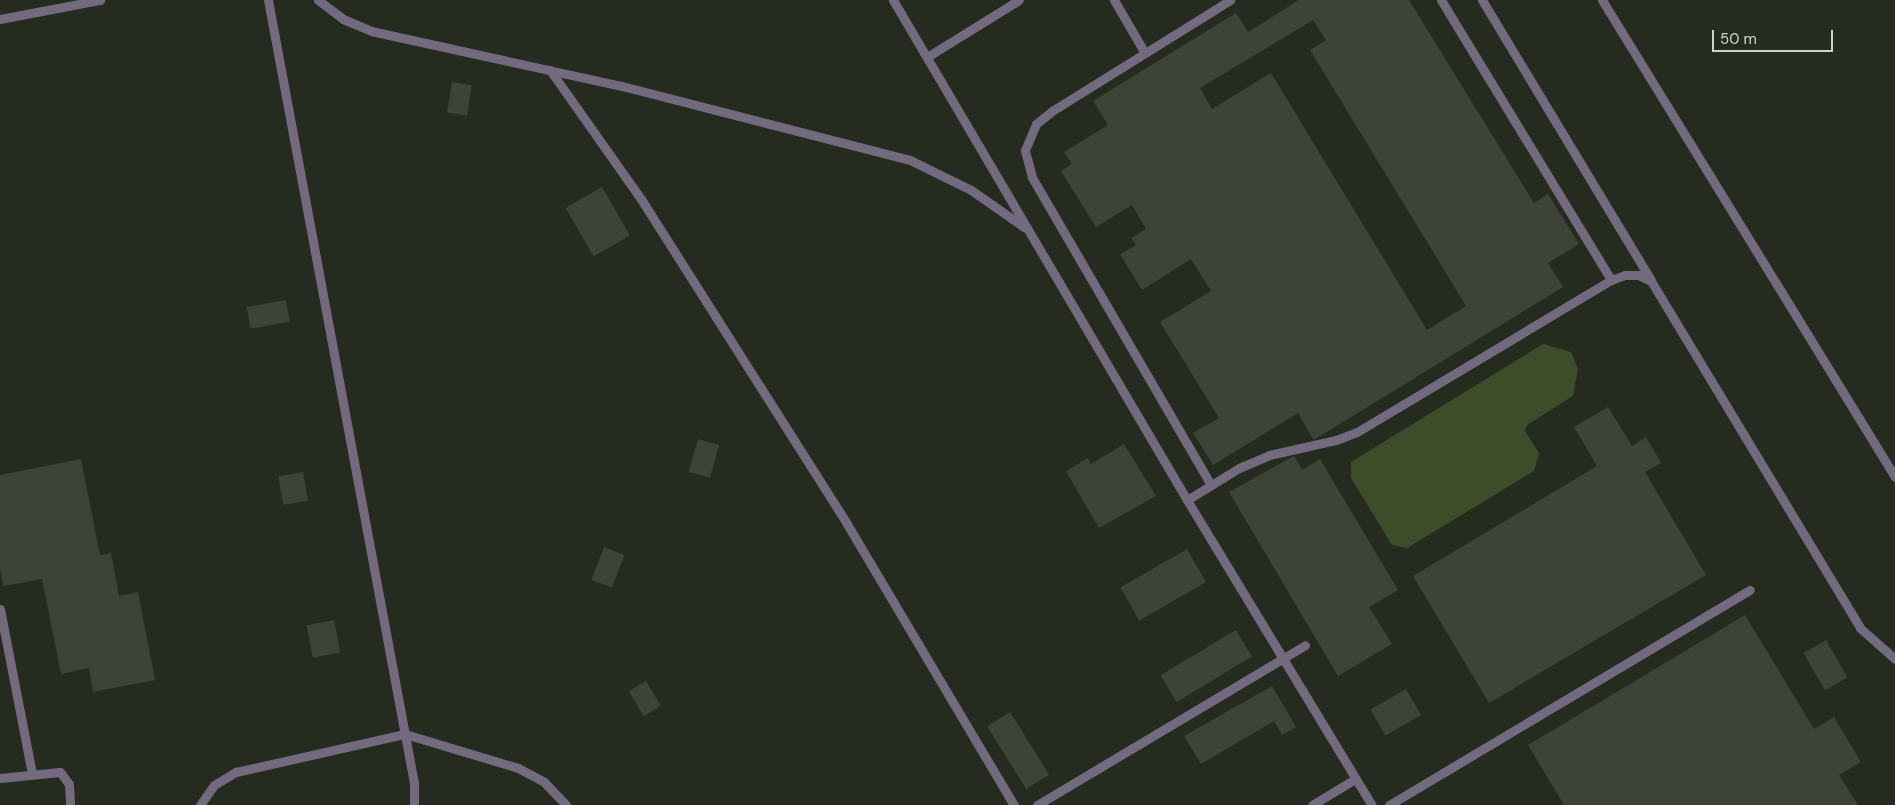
<!DOCTYPE html>
<style>
body{margin:0}
#map{position:relative;width:1895px;height:805px;overflow:hidden;background:#262b20;font-family:"DM Sans",sans-serif}
div>[style]{position:absolute}
[style*='--x']{left:calc(var(--x)*1px);top:calc(var(--y)*1px);width:calc(var(--w)*1px);rotate:calc(var(--a)*1deg)}
.green>*{inset:0;background:#3d4d29}
.building>*{inset:0;background:#3e4337;transform-origin:0 0}
.lane>*{height:9px;margin:-4.5px;padding:0 4.5px;transform-origin:4.5px;border-radius:4.5px;background:#736a7f}
span{translate:-50% -50%;white-space:nowrap;text-align:center;line-height:1.15;-webkit-text-stroke:5px #262b20;paint-order:stroke}
.scale{position:absolute;left:1712px;top:30px;width:121px;height:22px;box-sizing:border-box;border:2px solid #cfd3cb;border-top:0;padding-left:6px;font-size:15px;line-height:18px;white-space:nowrap;color:#cfd3cb;-webkit-text-stroke:4px #262b20;paint-order:stroke}
</style>
<div id="map">
<div class="green">
<i style="clip-path:polygon(1543px 344px,1571px 352px,1578px 369px,1573px 396px,1527px 425px,1525px 431px,1539px 453px,1534px 471px,1407px 548px,1392px 545px,1351px 478px,1351px 462px)"></i>
</div>
<div class="building">
<i style="clip-path:polygon(evenodd,1299px 0,1409px 0,1534px 203px,1548px 194px,1579px 244px,1548px 263px,1563px 287px,1317px 438px,1313px 439px,1298px 413px,1213px 465px,1193px 433px,1219px 418px,1160px 322px,1211px 291px,1191px 259px,1142px 290px,1120px 254px,1136px 245px,1131px 238px,1146px 229px,1132px 205px,1096px 227px,1061px 171px,1072px 164px,1064px 152px,1108px 125px,1093px 101px,1236px 13px,1248px 32px,1299px 0,1313px 20px,1326px 40px,1310px 50px,1466px 306px,1427px 330px,1271px 73px,1212px 109px,1200px 88px,1313px 20px)"></i>
<i style="left:452px;top:82px;width:20px;height:31px;rotate:9deg"></i>
<i style="left:602px;top:187px;width:56px;height:42px;rotate:60deg"></i>
<i style="left:286px;top:300px;width:22px;height:40px;rotate:80deg"></i>
<i style="clip-path:polygon(1608px 407px,1632px 446px,1646px 437px,1661px 463px,1645px 472px,1706px 575px,1489px 703px,1413px 576px,1597px 466px,1574px 427px)"></i>
<i style="left:698px;top:439px;width:22px;height:34px;rotate:16deg"></i>
<i style="clip-path:polygon(1124px 444px,1156px 496px,1099px 528px,1066px 471px,1088px 458px,1091px 464px)"></i>
<i style="clip-path:polygon(1294px 456px,1302px 470px,1320px 459px,1398px 590px,1369px 607px,1392px 644px,1338px 676px,1229px 492px)"></i>
<i style="clip-path:polygon(81px 459px,100px 555px,111px 553px,119px 596px,138px 592px,155px 680px,93px 692px,89px 668px,61px 674px,42px 579px,3px 586px,0 569px,0 475px)"></i>
<i style="left:303px;top:472px;width:29px;height:25px;rotate:80deg"></i>
<i style="left:604px;top:547px;width:22px;height:35px;rotate:21deg"></i>
<i style="left:1187px;top:549px;width:38px;height:77px;rotate:60deg"></i>
<i style="clip-path:polygon(1745px 615px,1814px 729px,1834px 717px,1861px 762px,1839px 775px,1858px 805px,1564px 805px,1528px 745px)"></i>
<i style="left:334px;top:620px;width:33px;height:28px;rotate:79deg"></i>
<i style="left:1236px;top:630px;width:31px;height:88px;rotate:59deg"></i>
<i style="left:1826px;top:640px;width:43px;height:26px;rotate:60deg"></i>
<i style="left:646px;top:681px;width:29px;height:20px;rotate:59deg"></i>
<i style="clip-path:polygon(1272px 686px,1296px 727px,1282px 735px,1274px 721px,1201px 764px,1184px 736px)"></i>
<i style="left:1406px;top:689px;width:30px;height:41px;rotate:60deg"></i>
<i style="left:1010px;top:712px;width:74px;height:27px;rotate:58deg"></i>
</div>
<div class="lane">
<i style="--x:268;--y:0;--w:796;--a:79.44"></i>
<i style="--x:414;--y:783;--w:22;--a:90"></i>
<i style="--x:318;--y:0;--w:31;--a:37"></i>
<i style="--x:343;--y:19;--w:30;--a:23"></i>
<i style="--x:371;--y:31;--w:257;--a:12.4"></i>
<i style="--x:622;--y:86;--w:297;--a:14.4"></i>
<i style="--x:910;--y:160;--w:68;--a:26.2"></i>
<i style="--x:971;--y:190;--w:65;--a:34.9"></i>
<i style="--x:893;--y:0;--w:580;--a:59.54"></i>
<i style="--x:1187;--y:500;--w:357;--a:58.8"></i>
<i style="--x:1114;--y:0;--w:61;--a:59.7"></i>
<i style="--x:1441;--y:0;--w:328;--a:58.7"></i>
<i style="--x:1482;--y:0;--w:327;--a:58.9"></i>
<i style="--x:1602;--y:0;--w:560;--a:58.44"></i>
<i style="--x:0;--y:19;--w:102;--a:-10.8"></i>
<i style="--x:927;--y:57;--w:108;--a:-31.8"></i>
<i style="--x:550;--y:70;--w:158;--a:54.8"></i>
<i style="--x:641;--y:199;--w:385;--a:57.6"></i>
<i style="--x:847;--y:524;--w:327;--a:59.3"></i>
<i style="--x:1211;--y:485;--w:356;--a:-120.2"></i>
<i style="--x:1032;--y:177;--w:28;--a:-105"></i>
<i style="--x:1025;--y:150;--w:28;--a:-67"></i>
<i style="--x:1036;--y:124;--w:21;--a:-39"></i>
<i style="--x:1052;--y:111;--w:210;--a:-31.9"></i>
<i style="--x:1187;--y:500;--w:61;--a:-31.6"></i>
<i style="--x:1239;--y:468;--w:33;--a:-23"></i>
<i style="--x:1269;--y:455;--w:69;--a:-12.6"></i>
<i style="--x:1336;--y:440;--w:22;--a:-21"></i>
<i style="--x:1357;--y:432;--w:296;--a:-30.9"></i>
<i style="--x:1611;--y:280;--w:15;--a:-20"></i>
<i style="--x:1625;--y:275;--w:13;--a:0"></i>
<i style="--x:1638;--y:275;--w:14;--a:25"></i>
<i style="--x:1651;--y:281;--w:405;--a:58.9"></i>
<i style="--x:1860;--y:628;--w:47;--a:41.5"></i>
<i style="--x:0;--y:609;--w:167;--a:79"></i>
<i style="--x:0;--y:778;--w:60;--a:-5.7"></i>
<i style="--x:60;--y:772;--w:15;--a:53"></i>
<i style="--x:69;--y:784;--w:21;--a:87"></i>
<i style="--x:200;--y:805;--w:24;--a:-55"></i>
<i style="--x:214;--y:785;--w:26;--a:-31"></i>
<i style="--x:236;--y:772;--w:173;--a:-12.7"></i>
<i style="--x:405;--y:734;--w:118;--a:16.7"></i>
<i style="--x:518;--y:768;--w:30;--a:28"></i>
<i style="--x:544;--y:782;--w:32;--a:46"></i>
<i style="--x:1037;--y:805;--w:312;--a:-30.8"></i>
<i style="--x:1312;--y:805;--w:50;--a:-31.2"></i>
<i style="--x:1389;--y:805;--w:420;--a:-30.8"></i>
</div>
<div class="scale">50 m</div>
</div>
